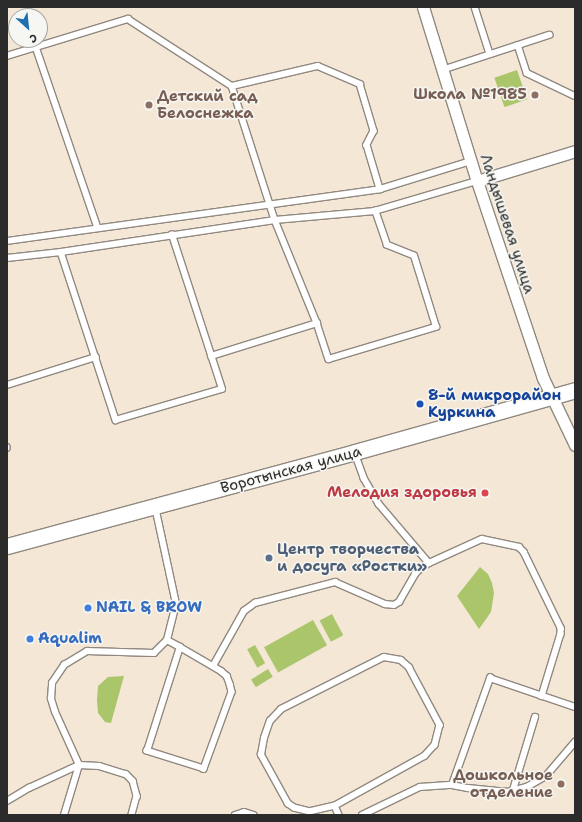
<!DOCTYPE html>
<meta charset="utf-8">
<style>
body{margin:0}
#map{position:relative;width:582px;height:822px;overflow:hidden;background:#f5e7d6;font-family:"Shantell Sans",sans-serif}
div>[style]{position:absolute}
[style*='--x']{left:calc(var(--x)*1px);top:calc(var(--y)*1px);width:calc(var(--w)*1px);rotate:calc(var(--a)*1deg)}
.green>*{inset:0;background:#abc56b;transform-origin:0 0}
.roads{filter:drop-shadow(1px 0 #908980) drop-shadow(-1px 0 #908980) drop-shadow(0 1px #908980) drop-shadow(0 -1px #908980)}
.lane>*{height:5.5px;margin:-2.75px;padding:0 2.75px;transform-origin:2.75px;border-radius:2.75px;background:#fff}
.street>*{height:11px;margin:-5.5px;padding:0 5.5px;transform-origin:5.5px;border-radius:5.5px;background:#fff}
.secondary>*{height:15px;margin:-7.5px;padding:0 7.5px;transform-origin:7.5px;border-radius:7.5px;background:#fff}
.dots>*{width:11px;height:11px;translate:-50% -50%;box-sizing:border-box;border:2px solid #f6f6f2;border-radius:50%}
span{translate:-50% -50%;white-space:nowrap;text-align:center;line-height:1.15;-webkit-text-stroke:3px #f6f6f2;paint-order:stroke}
.education-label{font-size:15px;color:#785e54;font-weight:700}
.right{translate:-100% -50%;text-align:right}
.left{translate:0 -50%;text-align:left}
.street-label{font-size:15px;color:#2b2b2b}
.transit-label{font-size:15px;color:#164399;font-weight:700}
.health-label{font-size:15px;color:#be3a42;font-weight:700}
.service-label{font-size:15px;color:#4e5e75;font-weight:700}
.shop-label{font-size:15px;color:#366cbe;font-weight:700}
.frame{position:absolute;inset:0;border:8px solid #2b2b2b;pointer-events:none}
.north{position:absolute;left:8px;top:8px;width:40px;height:40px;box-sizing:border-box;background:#f6f6f2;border:1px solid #a5a5a2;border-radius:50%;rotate:153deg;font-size:11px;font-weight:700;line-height:16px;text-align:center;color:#2b2b2b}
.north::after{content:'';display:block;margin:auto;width:14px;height:18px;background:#1f6fb2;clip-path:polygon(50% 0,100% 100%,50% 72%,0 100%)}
</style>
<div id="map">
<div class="green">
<i style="left:517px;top:70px;width:31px;height:24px;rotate:71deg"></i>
<i style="clip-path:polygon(480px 567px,488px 574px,492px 583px,494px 593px,491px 612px,479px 629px,457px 596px)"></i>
<i style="left:332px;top:614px;width:24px;height:14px;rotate:62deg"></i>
<i style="left:313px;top:620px;width:29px;height:56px;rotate:61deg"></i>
<i style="left:255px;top:645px;width:21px;height:9px;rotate:61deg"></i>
<i style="left:268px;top:669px;width:9px;height:20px;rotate:58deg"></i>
<i style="clip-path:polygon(124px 676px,111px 723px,105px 722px,98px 713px,97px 700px,98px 686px,108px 677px)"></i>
</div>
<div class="roads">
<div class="lane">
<i style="--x:475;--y:7;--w:49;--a:72.3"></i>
<i style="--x:518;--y:45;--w:29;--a:72"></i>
<i style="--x:527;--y:73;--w:53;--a:25.6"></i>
<i style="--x:36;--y:47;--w:191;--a:71.1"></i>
<i style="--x:7;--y:56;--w:127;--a:-17"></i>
<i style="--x:128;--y:19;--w:124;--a:32.8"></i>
<i style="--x:232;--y:86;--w:88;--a:-13.1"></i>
<i style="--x:318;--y:66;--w:46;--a:23.2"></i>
<i style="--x:360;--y:84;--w:49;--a:73.4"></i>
<i style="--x:374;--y:131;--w:16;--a:117"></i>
<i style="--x:367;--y:145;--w:46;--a:73.5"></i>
<i style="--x:442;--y:70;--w:113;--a:-18.1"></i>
<i style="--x:232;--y:86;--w:141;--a:72.2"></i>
<i style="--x:275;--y:220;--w:111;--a:67.8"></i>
<i style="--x:317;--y:323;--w:38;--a:72"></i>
<i style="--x:329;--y:359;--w:112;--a:-16.7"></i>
<i style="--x:436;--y:327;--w:74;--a:-107.2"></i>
<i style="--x:414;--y:256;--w:29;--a:-158"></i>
<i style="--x:387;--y:245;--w:36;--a:-109"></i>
<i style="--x:7;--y:241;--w:377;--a:-7.9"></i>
<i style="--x:380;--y:189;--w:95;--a:-17.1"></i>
<i style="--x:61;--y:252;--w:177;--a:71.9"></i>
<i style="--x:116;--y:420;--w:110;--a:-16.3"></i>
<i style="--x:222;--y:389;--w:162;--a:-108"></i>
<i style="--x:7;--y:258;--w:54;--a:-6.3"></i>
<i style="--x:61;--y:252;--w:216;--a:-8.5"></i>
<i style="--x:275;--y:220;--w:100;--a:-5.1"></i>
<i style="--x:375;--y:211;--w:106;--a:-16.4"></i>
<i style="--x:211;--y:356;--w:111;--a:-17.3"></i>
<i style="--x:7;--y:385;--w:93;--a:-17.5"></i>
<i style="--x:7;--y:447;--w:1;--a:90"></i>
<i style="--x:355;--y:453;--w:27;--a:70"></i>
<i style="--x:364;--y:478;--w:30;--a:60"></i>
<i style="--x:379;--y:504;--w:77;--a:49.7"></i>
<i style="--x:167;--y:640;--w:15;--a:28"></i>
<i style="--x:180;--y:647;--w:48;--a:30.3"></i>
<i style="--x:221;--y:671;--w:8;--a:40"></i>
<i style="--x:227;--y:676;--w:9;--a:69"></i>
<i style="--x:230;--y:684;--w:8;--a:76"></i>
<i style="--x:232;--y:692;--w:82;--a:110"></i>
<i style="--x:204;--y:769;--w:60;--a:-162.5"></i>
<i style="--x:147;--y:751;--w:109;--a:-72.4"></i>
<i style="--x:384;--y:657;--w:17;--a:10"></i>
<i style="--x:401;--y:660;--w:11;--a:41"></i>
<i style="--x:409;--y:667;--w:66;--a:61.9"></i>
<i style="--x:440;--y:725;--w:21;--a:104"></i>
<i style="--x:435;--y:745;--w:15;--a:132"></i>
<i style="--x:425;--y:756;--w:103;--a:150.9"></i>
<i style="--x:335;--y:806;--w:26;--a:167"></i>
<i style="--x:310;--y:812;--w:16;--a:-166"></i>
<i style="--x:294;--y:808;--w:7;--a:-146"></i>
<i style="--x:288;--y:804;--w:56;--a:-118.9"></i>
<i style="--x:261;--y:755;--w:17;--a:-80"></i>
<i style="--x:264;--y:738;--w:18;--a:-71"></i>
<i style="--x:270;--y:721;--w:16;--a:-47"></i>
<i style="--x:281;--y:709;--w:115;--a:-26.8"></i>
<i style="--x:213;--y:666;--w:63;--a:-60.6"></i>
<i style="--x:244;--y:611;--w:14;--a:-36"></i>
<i style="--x:255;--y:603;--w:83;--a:-14.7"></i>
<i style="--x:335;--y:582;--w:55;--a:23.7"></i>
<i style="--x:385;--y:604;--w:9;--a:6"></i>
<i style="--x:394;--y:605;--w:6;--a:-31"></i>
<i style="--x:399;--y:602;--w:32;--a:-60"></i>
<i style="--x:415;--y:574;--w:8;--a:-45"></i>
<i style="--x:421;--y:568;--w:9;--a:-32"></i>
<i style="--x:429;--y:563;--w:58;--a:-24.4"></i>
<i style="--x:482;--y:539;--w:38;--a:12"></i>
<i style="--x:519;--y:547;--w:7;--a:45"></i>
<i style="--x:524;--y:552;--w:85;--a:64"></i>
<i style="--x:561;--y:628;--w:6;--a:90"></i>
<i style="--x:561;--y:634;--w:65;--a:107"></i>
<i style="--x:452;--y:785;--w:114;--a:-70.4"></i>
<i style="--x:490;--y:678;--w:90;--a:18.8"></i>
<i style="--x:513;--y:790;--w:76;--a:-73.2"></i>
<i style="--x:7;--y:801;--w:26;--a:-31"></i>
<i style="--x:29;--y:788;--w:55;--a:-24.7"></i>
<i style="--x:79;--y:765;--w:58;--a:-114.4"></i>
<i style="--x:55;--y:712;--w:14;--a:-107"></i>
<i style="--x:51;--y:699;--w:16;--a:-86"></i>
<i style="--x:52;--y:683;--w:22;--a:-56"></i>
<i style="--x:64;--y:665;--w:27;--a:-31"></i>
<i style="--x:87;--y:651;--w:67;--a:1.7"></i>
<i style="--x:154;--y:653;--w:18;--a:-45"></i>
<i style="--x:167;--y:640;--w:37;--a:-76"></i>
<i style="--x:176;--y:604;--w:99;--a:-102.2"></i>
<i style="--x:335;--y:806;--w:10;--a:66"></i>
<i style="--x:64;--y:815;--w:52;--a:-73.3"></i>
<i style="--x:79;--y:765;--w:20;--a:3"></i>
<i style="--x:99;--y:766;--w:28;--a:17"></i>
<i style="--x:126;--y:774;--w:10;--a:45"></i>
<i style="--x:133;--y:781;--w:16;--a:75"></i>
<i style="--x:137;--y:796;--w:20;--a:105"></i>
<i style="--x:235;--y:815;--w:9;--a:-18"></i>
<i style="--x:244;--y:812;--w:10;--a:17"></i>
<i style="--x:362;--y:815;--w:64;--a:-25.8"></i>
<i style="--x:420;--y:787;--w:32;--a:-4"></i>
<i style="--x:452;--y:785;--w:16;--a:11"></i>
<i style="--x:468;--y:788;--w:40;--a:5.7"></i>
<i style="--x:508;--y:792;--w:20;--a:-15"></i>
<i style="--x:527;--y:787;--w:22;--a:-30"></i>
<i style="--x:546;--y:776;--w:45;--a:-49.5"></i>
</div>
<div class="street">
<i style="--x:423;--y:7;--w:182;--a:72.8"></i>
<i style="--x:477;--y:181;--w:208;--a:71.5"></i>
<i style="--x:543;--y:378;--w:74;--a:64.5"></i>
<i style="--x:477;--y:181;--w:102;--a:-17"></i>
</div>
<div class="secondary">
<i style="--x:7;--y:546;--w:360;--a:-15.1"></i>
<i style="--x:355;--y:452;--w:229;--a:-15.7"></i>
</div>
</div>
<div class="dots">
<i style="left:535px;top:95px;background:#8d6e63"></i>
<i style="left:149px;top:105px;background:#8d6e63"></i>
<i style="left:420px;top:404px;background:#1a4fb4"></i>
<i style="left:485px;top:493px;background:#e0444e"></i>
<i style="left:269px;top:558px;background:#5c6f8a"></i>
<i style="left:88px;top:608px;background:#3f7fe0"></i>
<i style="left:30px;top:639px;background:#3f7fe0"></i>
<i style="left:561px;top:784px;background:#8d6e63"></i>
</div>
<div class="education-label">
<span class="right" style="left:527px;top:95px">Школа №1985</span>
<span class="left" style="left:157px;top:105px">Детский сад<br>Белоснежка</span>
<span class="right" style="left:553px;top:784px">Дошкольное<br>отделение</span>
</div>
<div class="street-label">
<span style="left:507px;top:224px;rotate:72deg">Ландышевая улица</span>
<span style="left:291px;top:470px;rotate:-15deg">Воротынская улица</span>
</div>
<div class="transit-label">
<span class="left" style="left:428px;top:404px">8-й микрорайон<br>Куркина</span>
</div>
<div class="health-label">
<span class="right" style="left:477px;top:493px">Мелодия здоровья</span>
</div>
<div class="service-label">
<span class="left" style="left:277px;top:558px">Центр творчества<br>и досуга «Ростки»</span>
</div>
<div class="shop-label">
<span class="left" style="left:96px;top:608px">NAIL &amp; BROW</span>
<span class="left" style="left:38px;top:639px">Aqualim</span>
</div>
<div class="frame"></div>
<div class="north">С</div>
</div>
